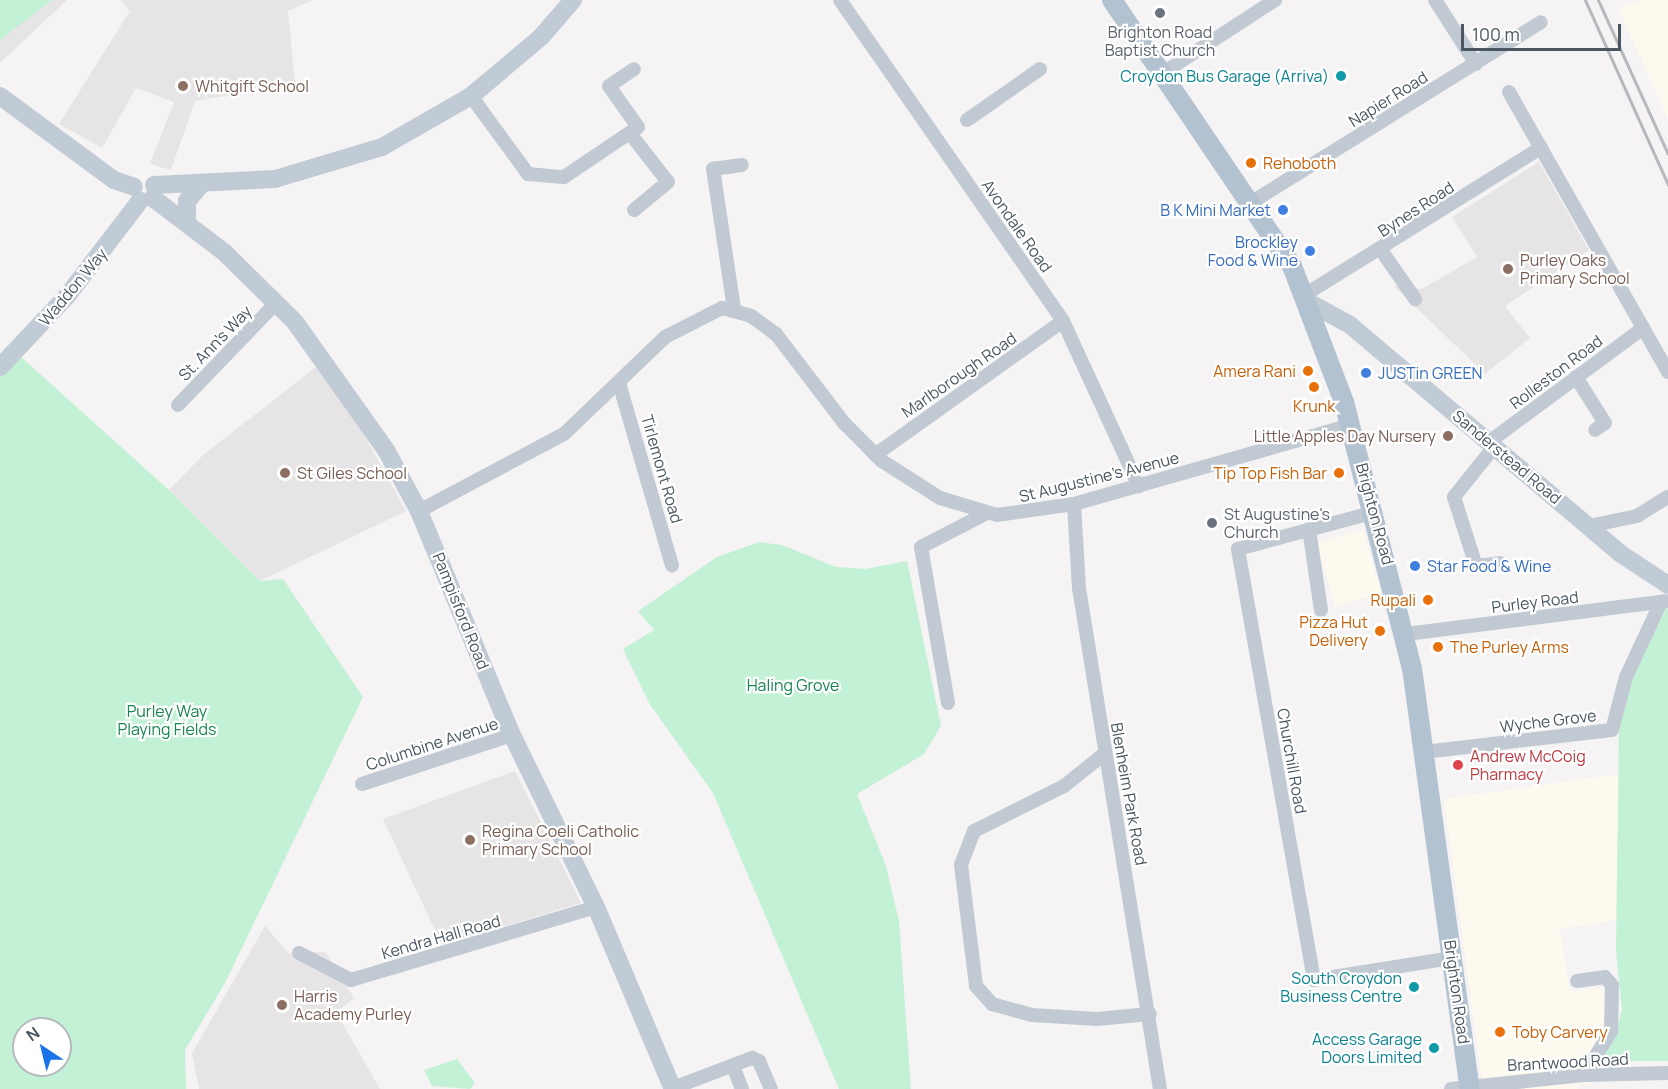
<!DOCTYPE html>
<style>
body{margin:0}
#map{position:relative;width:1668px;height:1089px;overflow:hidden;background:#f5f3f3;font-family:Manrope,sans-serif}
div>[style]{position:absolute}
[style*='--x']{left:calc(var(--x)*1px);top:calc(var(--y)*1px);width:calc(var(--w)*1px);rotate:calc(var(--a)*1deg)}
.commercial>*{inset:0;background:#fdf9ef;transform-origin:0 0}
.education>*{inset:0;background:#e6e4e5}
.green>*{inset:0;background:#c3f1d5}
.street>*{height:14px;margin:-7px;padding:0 7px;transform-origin:7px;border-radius:7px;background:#c1cad2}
.secondary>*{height:18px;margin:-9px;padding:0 9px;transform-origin:9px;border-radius:9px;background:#c1cbd6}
.primary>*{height:20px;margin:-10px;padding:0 10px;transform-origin:10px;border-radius:10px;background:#b3c2d1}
.rail>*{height:3px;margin:-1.5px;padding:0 1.5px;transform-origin:1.5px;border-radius:1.5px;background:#b5b8bd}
.dots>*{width:16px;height:16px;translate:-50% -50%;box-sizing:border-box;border:3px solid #fff;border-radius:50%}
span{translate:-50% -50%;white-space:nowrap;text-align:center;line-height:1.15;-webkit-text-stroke:4.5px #fff;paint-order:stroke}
.worship-label{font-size:16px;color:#5b616d}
.left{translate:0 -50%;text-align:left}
.culture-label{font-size:16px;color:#0d838f}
.right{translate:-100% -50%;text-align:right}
.education-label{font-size:16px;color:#785e54}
.street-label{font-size:16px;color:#4a5661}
.food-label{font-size:16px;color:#c56008}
.shop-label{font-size:16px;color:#366cbe}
.park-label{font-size:16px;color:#17864f}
.health-label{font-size:16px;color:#be3a42}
.north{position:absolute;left:12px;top:1017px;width:60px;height:60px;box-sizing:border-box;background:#fff;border:2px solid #b7bbc0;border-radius:50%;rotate:325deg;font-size:16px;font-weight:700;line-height:24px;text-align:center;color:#4a5661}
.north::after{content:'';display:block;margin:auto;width:21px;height:27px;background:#1a73e8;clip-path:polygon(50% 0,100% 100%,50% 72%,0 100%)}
.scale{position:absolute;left:1461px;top:24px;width:160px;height:27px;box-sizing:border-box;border:3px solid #4a5661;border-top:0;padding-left:8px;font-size:18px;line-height:21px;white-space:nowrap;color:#4a5661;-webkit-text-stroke:4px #fff;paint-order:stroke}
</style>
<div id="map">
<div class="commercial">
<i style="clip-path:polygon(1641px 0,1668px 0,1668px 119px,1618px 8px)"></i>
<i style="left:1363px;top:530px;width:66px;height:48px;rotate:74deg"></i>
<i style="clip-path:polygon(1619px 774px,1616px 920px,1560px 929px,1570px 991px,1603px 987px,1605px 1030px,1585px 1060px,1589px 1084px,1578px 1084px,1578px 1089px,1483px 1089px,1444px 799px)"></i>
</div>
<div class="education">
<i style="clip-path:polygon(0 0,67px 0,0 63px)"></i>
<i style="clip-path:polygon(120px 0,313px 0,288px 11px,295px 84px,195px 101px,171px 170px,150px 164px,174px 102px,136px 88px,102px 148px,59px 124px,130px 11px)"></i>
<i style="clip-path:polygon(1539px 162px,1589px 250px,1505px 306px,1530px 338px,1485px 374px,1394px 286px,1422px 289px,1477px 257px,1452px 217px)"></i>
<i style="clip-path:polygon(316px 367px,362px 431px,406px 511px,260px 581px,169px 490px,202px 456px)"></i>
<i style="clip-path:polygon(515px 771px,581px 903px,442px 945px,383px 819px)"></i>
<i style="clip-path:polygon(265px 926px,288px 953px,326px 952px,354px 998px,336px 1012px,380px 1089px,199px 1089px,192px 1053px)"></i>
</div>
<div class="green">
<i style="clip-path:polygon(0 0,52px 0,0 40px)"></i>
<i style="clip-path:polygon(evenodd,21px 357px,169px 490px,260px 581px,283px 579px,363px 697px,225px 983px,185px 1050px,186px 1089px,0 1089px,0 377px,21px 357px,24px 1029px,60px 1029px,60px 1065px,24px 1065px,24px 1029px)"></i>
<i style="clip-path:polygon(759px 542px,782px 545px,836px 567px,865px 569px,907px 561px,941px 726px,924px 754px,857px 794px,886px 866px,899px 921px,911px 1089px,839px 1089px,713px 793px,649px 703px,623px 649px,654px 630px,638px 611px,717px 557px)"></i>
<i style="clip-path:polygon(1668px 605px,1668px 1061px,1595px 1061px,1616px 1030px,1622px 1010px,1616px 951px,1619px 729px,1630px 679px)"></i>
<i style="clip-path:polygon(457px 1059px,475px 1083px,470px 1089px,432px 1086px,424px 1070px)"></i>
</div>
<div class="street">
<i style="--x:840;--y:0;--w:391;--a:55.2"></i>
<i style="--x:1063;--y:321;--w:182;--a:65.3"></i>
<i style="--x:1435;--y:0;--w:76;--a:57.4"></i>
<i style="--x:1163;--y:73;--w:134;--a:-33.1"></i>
<i style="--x:1509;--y:92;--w:322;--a:60.4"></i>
<i style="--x:471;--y:96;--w:97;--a:53.8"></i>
<i style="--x:528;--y:174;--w:36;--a:5"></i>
<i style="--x:564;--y:177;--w:89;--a:-34"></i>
<i style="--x:638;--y:127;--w:50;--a:-125.3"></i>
<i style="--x:609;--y:86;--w:30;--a:-34"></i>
<i style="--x:967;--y:120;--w:89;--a:-34.9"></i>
<i style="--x:632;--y:136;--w:58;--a:52"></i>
<i style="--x:668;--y:182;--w:44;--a:140.5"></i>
<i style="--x:1252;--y:202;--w:340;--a:-31.9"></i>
<i style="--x:1381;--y:250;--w:60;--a:55.2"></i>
<i style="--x:1306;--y:294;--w:277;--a:-31.9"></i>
<i style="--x:734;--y:309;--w:142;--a:-98.5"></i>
<i style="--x:713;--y:169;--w:29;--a:-8"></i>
<i style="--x:1576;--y:377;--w:54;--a:57.8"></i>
<i style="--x:1605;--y:423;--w:12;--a:145"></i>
<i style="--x:619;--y:383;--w:190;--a:73.8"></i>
<i style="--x:178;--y:405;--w:141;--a:-46.1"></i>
<i style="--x:1489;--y:442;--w:192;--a:-36.5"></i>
<i style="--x:1494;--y:447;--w:64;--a:128.7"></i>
<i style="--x:1454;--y:497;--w:72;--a:72.3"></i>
<i style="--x:1476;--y:566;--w:24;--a:-7"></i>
<i style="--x:875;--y:455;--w:231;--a:-35.5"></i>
<i style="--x:1074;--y:504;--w:84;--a:86.6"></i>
<i style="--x:1079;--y:588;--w:508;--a:80.82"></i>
<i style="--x:419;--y:511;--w:164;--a:-28"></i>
<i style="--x:564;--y:434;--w:140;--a:-43.8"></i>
<i style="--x:665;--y:337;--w:64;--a:-27"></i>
<i style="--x:722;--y:308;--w:30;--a:15"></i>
<i style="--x:751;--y:316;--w:31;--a:36"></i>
<i style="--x:776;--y:334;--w:112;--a:52.6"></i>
<i style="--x:844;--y:423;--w:54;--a:45"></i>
<i style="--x:882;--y:461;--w:69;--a:32.5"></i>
<i style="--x:940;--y:498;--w:59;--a:16.6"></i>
<i style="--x:997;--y:515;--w:78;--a:-8.1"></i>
<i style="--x:1074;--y:504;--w:288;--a:-15.9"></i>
<i style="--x:1375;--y:512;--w:142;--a:164.9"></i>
<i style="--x:1238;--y:549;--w:438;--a:80"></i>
<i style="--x:1314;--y:980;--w:140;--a:-9.1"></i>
<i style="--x:1589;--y:526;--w:49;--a:-11.8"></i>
<i style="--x:1637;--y:516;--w:36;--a:-32"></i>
<i style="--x:1309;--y:529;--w:82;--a:81.6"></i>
<i style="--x:1406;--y:634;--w:262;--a:-7.2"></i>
<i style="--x:948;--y:703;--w:158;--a:-99.8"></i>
<i style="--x:921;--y:547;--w:74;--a:-27.3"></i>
<i style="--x:1424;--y:752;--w:189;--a:-6.7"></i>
<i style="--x:1612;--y:730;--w:55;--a:-75.2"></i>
<i style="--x:1626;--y:677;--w:81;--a:-65"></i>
<i style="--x:1104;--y:754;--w:51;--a:141.3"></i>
<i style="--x:1064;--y:786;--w:101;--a:153.4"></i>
<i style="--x:974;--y:831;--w:36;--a:111"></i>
<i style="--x:961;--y:865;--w:122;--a:82.9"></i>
<i style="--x:976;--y:986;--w:24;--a:48"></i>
<i style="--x:992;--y:1004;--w:41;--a:15.4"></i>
<i style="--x:1032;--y:1015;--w:65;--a:3.5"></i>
<i style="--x:1097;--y:1019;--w:53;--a:-5.4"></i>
<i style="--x:362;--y:784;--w:158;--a:-18.1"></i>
<i style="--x:299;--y:953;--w:59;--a:27.4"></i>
<i style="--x:351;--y:980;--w:256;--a:-16.6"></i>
<i style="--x:1577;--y:981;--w:28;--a:-8"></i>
<i style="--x:1605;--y:977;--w:11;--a:49"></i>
<i style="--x:1612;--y:985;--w:46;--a:91.2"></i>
<i style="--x:1611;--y:1031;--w:52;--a:121.5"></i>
<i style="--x:733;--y:1066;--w:25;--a:69"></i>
<i style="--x:673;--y:1088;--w:85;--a:-20.8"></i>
<i style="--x:752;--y:1058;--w:8;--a:23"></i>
<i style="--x:759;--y:1061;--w:30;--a:67"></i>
<i style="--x:1451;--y:1089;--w:134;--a:-6"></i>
<i style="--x:1584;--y:1075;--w:84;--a:-1.4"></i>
</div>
<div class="secondary">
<i style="--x:0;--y:96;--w:142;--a:36.4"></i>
<i style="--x:114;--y:180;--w:21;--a:19"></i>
<i style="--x:154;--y:185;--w:121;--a:-2.8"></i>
<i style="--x:275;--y:179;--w:112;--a:-16.7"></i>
<i style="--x:382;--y:147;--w:103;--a:-29.8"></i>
<i style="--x:471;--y:96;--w:92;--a:-40.1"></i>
<i style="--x:541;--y:37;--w:49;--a:-49.1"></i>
<i style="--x:153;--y:198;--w:89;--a:37.3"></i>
<i style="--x:224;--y:252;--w:100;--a:44.6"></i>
<i style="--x:295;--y:322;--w:157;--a:54.6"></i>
<i style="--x:386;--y:450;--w:69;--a:61.6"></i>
<i style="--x:419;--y:511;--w:243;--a:67.5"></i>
<i style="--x:512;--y:735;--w:191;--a:64"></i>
<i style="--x:596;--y:907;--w:198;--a:67.1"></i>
<i style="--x:187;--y:222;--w:21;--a:-90"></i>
<i style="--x:187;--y:201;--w:20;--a:-49"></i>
<i style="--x:1310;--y:303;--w:46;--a:28.8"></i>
<i style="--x:1350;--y:325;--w:355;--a:40.2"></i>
<i style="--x:1621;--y:554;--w:56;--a:33.4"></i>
<i style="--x:0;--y:367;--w:98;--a:-46.7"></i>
<i style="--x:67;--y:296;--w:120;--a:-52.5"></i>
</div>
<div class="primary">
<i style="--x:1112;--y:0;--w:321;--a:55.9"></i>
<i style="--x:1292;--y:266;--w:146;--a:69.1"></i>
<i style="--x:1344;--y:402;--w:275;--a:75.7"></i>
<i style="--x:1412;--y:668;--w:425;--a:82.2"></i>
</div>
<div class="rail">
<i style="--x:1585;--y:0;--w:203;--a:65.8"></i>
<i style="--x:1598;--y:0;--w:169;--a:65.6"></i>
</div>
<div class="dots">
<i style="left:1160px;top:13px;background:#6b7280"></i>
<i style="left:1341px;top:76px;background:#0f9aa8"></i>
<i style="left:183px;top:86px;background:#8d6e63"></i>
<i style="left:1251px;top:163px;background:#e8710a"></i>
<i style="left:1283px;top:210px;background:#3f7fe0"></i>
<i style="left:1310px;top:251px;background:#3f7fe0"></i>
<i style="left:1508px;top:269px;background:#8d6e63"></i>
<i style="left:1308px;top:371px;background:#e8710a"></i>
<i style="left:1366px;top:373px;background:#3f7fe0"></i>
<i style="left:1314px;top:387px;background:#e8710a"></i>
<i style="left:1448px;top:436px;background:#8d6e63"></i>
<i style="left:285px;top:473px;background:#8d6e63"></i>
<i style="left:1339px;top:473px;background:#e8710a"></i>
<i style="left:1212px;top:523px;background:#6b7280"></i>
<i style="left:1415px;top:566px;background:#3f7fe0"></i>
<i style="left:1428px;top:600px;background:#e8710a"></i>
<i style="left:1380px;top:631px;background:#e8710a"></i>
<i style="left:1438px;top:647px;background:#e8710a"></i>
<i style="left:1458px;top:765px;background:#e0444e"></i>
<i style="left:470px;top:840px;background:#8d6e63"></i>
<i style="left:1414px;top:987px;background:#0f9aa8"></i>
<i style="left:282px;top:1005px;background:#8d6e63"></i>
<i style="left:1500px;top:1032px;background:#e8710a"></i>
<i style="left:1434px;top:1048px;background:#0f9aa8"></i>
</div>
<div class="worship-label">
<span style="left:1160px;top:41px">Brighton Road<br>Baptist Church</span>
<span class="left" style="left:1224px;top:523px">St Augustine's<br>Church</span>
</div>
<div class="culture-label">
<span class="right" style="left:1329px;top:76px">Croydon Bus Garage (Arriva)</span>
<span class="right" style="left:1402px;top:987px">South Croydon<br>Business Centre</span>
<span class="right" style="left:1422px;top:1048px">Access Garage<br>Doors Limited</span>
</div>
<div class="education-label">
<span class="left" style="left:195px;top:86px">Whitgift School</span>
<span class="left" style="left:1520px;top:269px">Purley Oaks<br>Primary School</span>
<span class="right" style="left:1436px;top:436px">Little Apples Day Nursery</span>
<span class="left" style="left:297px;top:473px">St Giles School</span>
<span class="left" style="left:482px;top:840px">Regina Coeli Catholic<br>Primary School</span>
<span class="left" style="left:294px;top:1005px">Harris<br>Academy Purley</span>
</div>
<div class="street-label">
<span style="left:1388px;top:99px;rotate:-32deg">Napier Road</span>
<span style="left:1416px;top:209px;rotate:-33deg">Bynes Road</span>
<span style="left:1017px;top:226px;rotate:55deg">Avondale Road</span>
<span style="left:73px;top:287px;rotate:-50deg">Waddon Way</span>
<span style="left:215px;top:343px;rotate:-46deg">St. Ann's Way</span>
<span style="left:1556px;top:372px;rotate:-37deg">Rolleston Road</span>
<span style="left:959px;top:375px;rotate:-35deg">Marlborough Road</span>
<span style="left:1507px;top:457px;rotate:40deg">Sanderstead Road</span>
<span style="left:662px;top:469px;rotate:74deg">Tirlemont Road</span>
<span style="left:1099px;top:477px;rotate:-14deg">St Augustine's Avenue</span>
<span style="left:1375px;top:514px;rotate:75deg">Brighton Road</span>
<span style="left:1535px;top:602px;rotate:-7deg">Purley Road</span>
<span style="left:461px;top:611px;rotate:68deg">Pampisford Road</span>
<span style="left:1548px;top:721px;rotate:-7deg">Wyche Grove</span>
<span style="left:432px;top:744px;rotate:-18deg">Columbine Avenue</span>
<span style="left:1292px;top:761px;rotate:80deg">Churchill Road</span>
<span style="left:1129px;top:794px;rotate:80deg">Blenheim Park Road</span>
<span style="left:441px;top:937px;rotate:-16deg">Kendra Hall Road</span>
<span style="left:1457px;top:992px;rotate:82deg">Brighton Road</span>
<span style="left:1568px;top:1062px;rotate:-3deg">Brantwood Road</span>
</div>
<div class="food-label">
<span class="left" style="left:1263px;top:163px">Rehoboth</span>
<span class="right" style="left:1296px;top:371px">Amera Rani</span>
<span style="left:1314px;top:406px">Krunk</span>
<span class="right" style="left:1327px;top:473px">Tip Top Fish Bar</span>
<span class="right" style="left:1416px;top:600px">Rupali</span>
<span class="right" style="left:1368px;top:631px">Pizza Hut<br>Delivery</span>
<span class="left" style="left:1450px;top:647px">The Purley Arms</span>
<span class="left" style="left:1512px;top:1032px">Toby Carvery</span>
</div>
<div class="shop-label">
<span class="right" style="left:1271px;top:210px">B K Mini Market</span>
<span class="right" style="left:1298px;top:251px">Brockley<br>Food &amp; Wine</span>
<span class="left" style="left:1378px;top:373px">JUSTin GREEN</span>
<span class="left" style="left:1427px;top:566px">Star Food &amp; Wine</span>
</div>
<div class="park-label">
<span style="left:793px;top:685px">Haling Grove</span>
<span style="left:167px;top:720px">Purley Way<br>Playing Fields</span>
</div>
<div class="health-label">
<span class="left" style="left:1470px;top:765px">Andrew McCoig<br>Pharmacy</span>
</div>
<div class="north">N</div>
<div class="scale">100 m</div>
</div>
